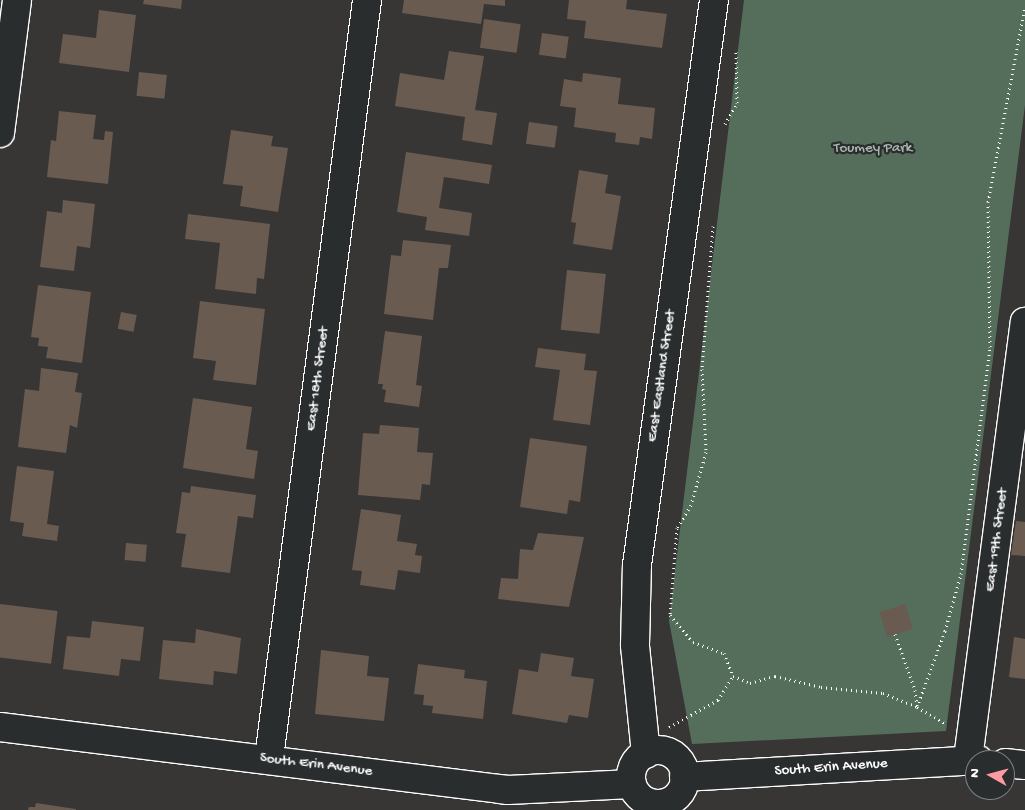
<!DOCTYPE html>
<style>
body{margin:0}
#map{position:relative;width:1025px;height:810px;overflow:hidden;background:#373635;font-family:"Gochi Hand",sans-serif}
div>[style]{position:absolute}
[style*='--x']{left:calc(var(--x)*1px);top:calc(var(--y)*1px);width:calc(var(--w)*1px);rotate:calc(var(--a)*1deg)}
.green>*{inset:0;background:#556e5c}
.building>*{inset:0;background:#695b50;transform-origin:0 0}
.path>*{height:3px;margin-top:-1.5px;transform-origin:0;background:repeating-linear-gradient(90deg,#fff 0 1px,transparent 0 5px)}
.roads{filter:drop-shadow(1px 0 #fff) drop-shadow(-1px 0 #fff) drop-shadow(0 1px #fff) drop-shadow(0 -1px #fff)}
.street>*{height:28px;margin:-14px;padding:0 14px;transform-origin:14px;border-radius:14px;background:#2a2d2e}
.street>.ring{margin:-14px;padding:0;box-sizing:content-box;background:none;border:28px solid #2a2d2e;border-radius:50%}
span{translate:-50% -50%;white-space:nowrap;text-align:center;line-height:1.15;-webkit-text-stroke:4.5px #2a2d2e;paint-order:stroke}
.park-label{font-size:15px;color:#aab6ae}
.street-label{font-size:15px;color:#fff}
.north{position:absolute;left:965px;top:750px;width:50px;height:50px;box-sizing:border-box;background:#2a2d2e;border:1px solid #7f8182;border-radius:50%;rotate:277deg;font-size:14px;font-weight:700;line-height:20px;text-align:center;color:#fff}
.north::after{content:'';display:block;margin:auto;width:18px;height:22px;background:#ff9aa2;clip-path:polygon(50% 0,100% 100%,50% 72%,0 100%)}
</style>
<div id="map">
<div class="green">
<i style="clip-path:polygon(744px 0,1025px 0,1025px 105px,946px 731px,692px 744px,669px 621px)"></i>
</div>
<div class="building">
<i style="clip-path:polygon(144px 0,182px 0,181px 9px,143px 4px)"></i>
<i style="clip-path:polygon(404px 0,505px 0,505px 6px,484px 4px,481px 24px,402px 13px)"></i>
<i style="clip-path:polygon(569px 0,627px 0,626px 9px,667px 14px,662px 48px,584px 38px,586px 21px,567px 19px)"></i>
<i style="clip-path:polygon(99px 10px,136px 15px,129px 72px,59px 63px,63px 34px,96px 38px)"></i>
<i style="left:484px;top:19px;width:37px;height:29px;rotate:8deg"></i>
<i style="left:542px;top:33px;width:27px;height:22px;rotate:8deg"></i>
<i style="clip-path:polygon(449px 51px,484px 56px,475px 110px,497px 113px,492px 145px,462px 140px,465px 117px,395px 106px,400px 73px,444px 80px)"></i>
<i style="left:139px;top:72px;width:28px;height:24px;rotate:6deg"></i>
<i style="clip-path:polygon(583px 73px,621px 78px,618px 104px,655px 108px,652px 139px,640px 137px,639px 145px,615px 142px,616px 133px,574px 127px,576px 108px,560px 106px,564px 79px,582px 82px)"></i>
<i style="clip-path:polygon(59px 111px,96px 115px,93px 139px,104px 140px,105px 131px,113px 132px,108px 184px,47px 177px,51px 140px,56px 141px)"></i>
<i style="left:529px;top:122px;width:29px;height:22px;rotate:8deg"></i>
<i style="clip-path:polygon(231px 130px,273px 136px,271px 146px,288px 148px,278px 212px,240px 206px,243px 186px,223px 184px)"></i>
<i style="clip-path:polygon(406px 152px,492px 165px,489px 184px,444px 177px,439px 208px,472px 213px,469px 236px,425px 230px,427px 217px,397px 212px)"></i>
<i style="clip-path:polygon(579px 170px,608px 175px,605px 193px,621px 196px,612px 250px,573px 244px,576px 223px,571px 222px)"></i>
<i style="clip-path:polygon(63px 200px,95px 204px,90px 248px,77px 246px,74px 271px,40px 267px,47px 211px,62px 213px)"></i>
<i style="clip-path:polygon(188px 214px,270px 224px,264px 279px,257px 278px,256px 294px,215px 289px,220px 243px,185px 239px)"></i>
<i style="clip-path:polygon(403px 240px,451px 245px,448px 268px,439px 268px,433px 320px,384px 314px,391px 255px,401px 256px)"></i>
<i style="left:567px;top:270px;width:39px;height:60px;rotate:6deg"></i>
<i style="clip-path:polygon(38px 285px,91px 292px,82px 363px,46px 358px,48px 347px,38px 346px,39px 338px,31px 337px)"></i>
<i style="clip-path:polygon(200px 301px,265px 309px,256px 385px,213px 380px,216px 361px,193px 358px)"></i>
<i style="left:121px;top:312px;width:16px;height:17px;rotate:11deg"></i>
<i style="clip-path:polygon(385px 331px,422px 336px,416px 385px,422px 386px,419px 407px,384px 402px,386px 390px,382px 389px,383px 384px,378px 384px)"></i>
<i style="clip-path:polygon(538px 348px,586px 354px,584px 370px,597px 371px,590px 425px,553px 420px,560px 370px,535px 367px)"></i>
<i style="clip-path:polygon(41px 368px,78px 373px,75px 392px,82px 393px,77px 428px,70px 425px,66px 453px,18px 447px,25px 389px,39px 391px)"></i>
<i style="clip-path:polygon(193px 398px,252px 407px,246px 449px,258px 451px,254px 479px,183px 468px)"></i>
<i style="clip-path:polygon(380px 425px,419px 428px,417px 452px,433px 453px,430px 485px,422px 484px,420px 500px,358px 495px,363px 433px,379px 434px)"></i>
<i style="clip-path:polygon(530px 438px,587px 446px,580px 502px,569px 500px,567px 514px,520px 507px)"></i>
<i style="clip-path:polygon(17px 466px,54px 471px,47px 524px,59px 526px,57px 541px,22px 536px,24px 523px,10px 521px)"></i>
<i style="clip-path:polygon(191px 486px,256px 495px,253px 518px,238px 516px,230px 573px,181px 567px,186px 534px,176px 533px,182px 492px,190px 493px)"></i>
<i style="clip-path:polygon(361px 509px,401px 515px,397px 541px,417px 544px,415px 555px,422px 556px,420px 573px,398px 570px,395px 590px,360px 585px,362px 571px,352px 570px)"></i>
<i style="clip-path:polygon(1016px 521px,1025px 522px,1025px 556px,1011px 555px)"></i>
<i style="clip-path:polygon(538px 533px,584px 537px,569px 607px,498px 599px,501px 578px,518px 579px,520px 549px,533px 550px)"></i>
<i style="left:126px;top:543px;width:21px;height:17px;rotate:5deg"></i>
<i style="left:0;top:604px;width:58px;height:53px;rotate:7deg"></i>
<i style="left:905px;top:604px;width:26px;height:27px;rotate:72deg"></i>
<i style="clip-path:polygon(92px 621px,144px 627px,140px 661px,121px 659px,119px 676px,63px 669px,67px 636px,90px 638px)"></i>
<i style="clip-path:polygon(196px 629px,241px 638px,237px 674px,214px 671px,213px 685px,159px 679px,163px 640px,195px 643px)"></i>
<i style="clip-path:polygon(1014px 637px,1025px 639px,1025px 679px,1009px 677px)"></i>
<i style="clip-path:polygon(321px 650px,369px 656px,367px 676px,389px 678px,384px 721px,315px 714px)"></i>
<i style="clip-path:polygon(541px 653px,574px 658px,571px 676px,594px 679px,588px 718px,569px 715px,567px 723px,512px 714px,519px 669px,538px 672px)"></i>
<i style="clip-path:polygon(418px 664px,465px 670px,464px 678px,487px 681px,483px 719px,432px 713px,433px 706px,423px 705px,424px 695px,414px 694px)"></i>
<i style="clip-path:polygon(36px 803px,76px 809px,76px 810px,28px 810px,29px 807px,35px 807px)"></i>
</div>
<div class="path">
<i style="--x:725;--y:124;--w:24;--a:-60"></i>
<i style="--x:737;--y:103;--w:52;--a:-91.1"></i>
<i style="--x:713;--y:226;--w:143;--a:94.4"></i>
<i style="--x:702;--y:369;--w:83;--a:87.2"></i>
<i style="--x:706;--y:452;--w:55;--a:105.8"></i>
<i style="--x:691;--y:505;--w:27;--a:121"></i>
<i style="--x:677;--y:528;--w:87;--a:94.6"></i>
<i style="--x:670;--y:615;--w:35;--a:50"></i>
<i style="--x:693;--y:642;--w:33;--a:20"></i>
<i style="--x:724;--y:653;--w:25;--a:69"></i>
<i style="--x:733;--y:676;--w:18;--a:22"></i>
<i style="--x:750;--y:683;--w:26;--a:-16"></i>
<i style="--x:775;--y:676;--w:47;--a:13.4"></i>
<i style="--x:821;--y:687;--w:62;--a:5.5"></i>
<i style="--x:883;--y:693;--w:37;--a:22"></i>
<i style="--x:917;--y:707;--w:81;--a:-69.8"></i>
<i style="--x:945;--y:631;--w:59;--a:-74.3"></i>
<i style="--x:961;--y:574;--w:229;--a:-82.7"></i>
<i style="--x:990;--y:347;--w:145;--a:-90.8"></i>
<i style="--x:988;--y:202;--w:198;--a:-79.3"></i>
<i style="--x:895;--y:634;--w:59;--a:70.3"></i>
<i style="--x:915;--y:690;--w:17;--a:83"></i>
<i style="--x:917;--y:707;--w:32;--a:30"></i>
<i style="--x:669;--y:727;--w:56;--a:-28.9"></i>
<i style="--x:718;--y:700;--w:28;--a:-58"></i>
</div>
<div class="roads">
<div class="street">
<i style="--x:0;--y:133;--w:134;--a:-82.7"></i>
<i style="--x:0;--y:727;--w:512;--a:7.07"></i>
<i style="--x:508;--y:790;--w:124;--a:-2.8"></i>
<i class="ring" style="left:631px;top:750px;width:26px;height:26px"></i>
<i style="--x:646;--y:754;--w:110;--a:-95.8"></i>
<i style="--x:635;--y:645;--w:80;--a:-88.6"></i>
<i style="--x:637;--y:565;--w:570;--a:-82.24"></i>
<i style="--x:269;--y:758;--w:764;--a:-82.63"></i>
<i style="--x:968;--y:759;--w:441;--a:-82.6"></i>
<i style="--x:1005;--y:763;--w:20;--a:6"></i>
<i style="--x:684;--y:777;--w:295;--a:-3.3"></i>
</div>
</div>
<div class="park-label">
<span style="left:873px;top:149px">Toumey Park</span>
</div>
<div class="street-label">
<span style="left:662px;top:376px;rotate:-82deg">East Eastland Street</span>
<span style="left:318px;top:379px;rotate:-83deg">East 18th Street</span>
<span style="left:997px;top:540px;rotate:-83deg">East 19th Street</span>
<span style="left:316px;top:765px;rotate:7deg">South Erin Avenue</span>
<span style="left:831px;top:768px;rotate:-4deg">South Erin Avenue</span>
</div>
<div class="north">N</div>
</div>
